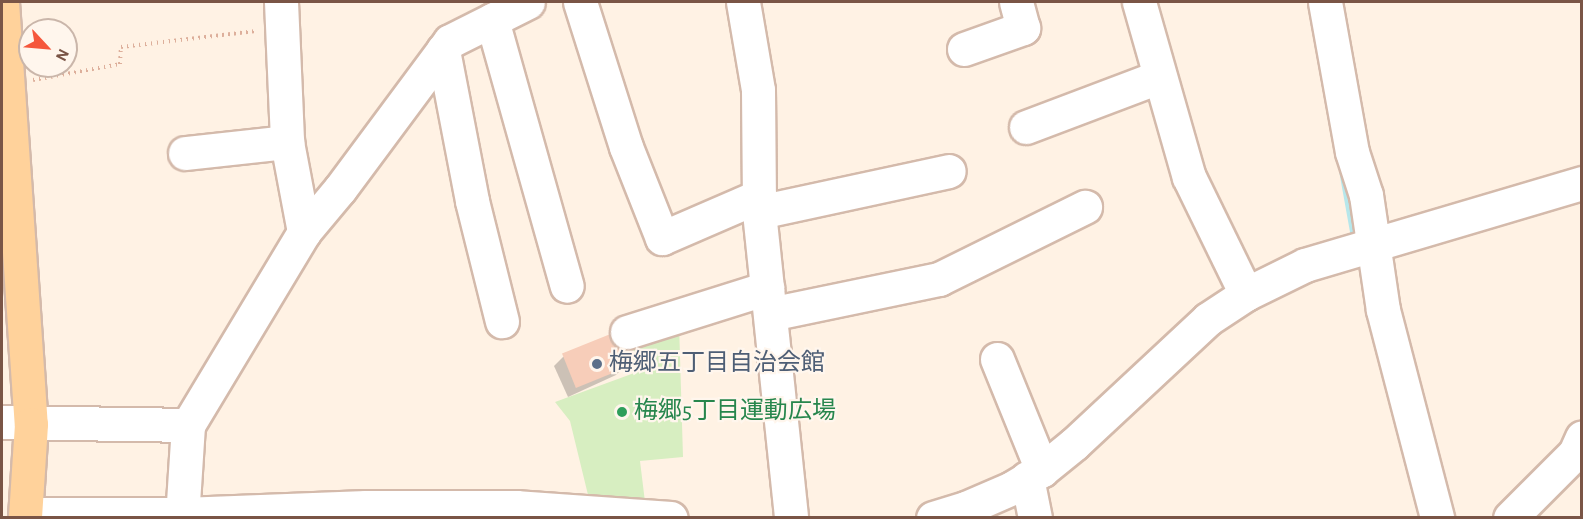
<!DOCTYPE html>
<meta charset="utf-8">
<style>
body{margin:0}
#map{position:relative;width:1583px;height:519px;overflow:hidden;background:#fff2e4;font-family:"Alegreya Sans","Noto Sans JP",sans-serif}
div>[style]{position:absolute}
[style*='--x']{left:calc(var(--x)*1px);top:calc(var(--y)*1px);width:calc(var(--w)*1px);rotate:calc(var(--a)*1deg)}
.green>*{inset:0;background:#d7eec1}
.shadow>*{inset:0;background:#0003}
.stream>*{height:7px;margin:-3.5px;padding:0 3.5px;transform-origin:3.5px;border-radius:3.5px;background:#b6e7eb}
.building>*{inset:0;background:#f7cdb9;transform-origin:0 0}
.path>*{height:4px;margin-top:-2px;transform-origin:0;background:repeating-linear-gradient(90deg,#ddaf9b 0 1.5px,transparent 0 6px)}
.roads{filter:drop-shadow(2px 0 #d4baab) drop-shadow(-2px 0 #d4baab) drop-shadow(0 2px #d4baab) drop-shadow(0 -2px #d4baab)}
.minor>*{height:33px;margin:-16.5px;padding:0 16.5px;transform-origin:16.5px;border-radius:16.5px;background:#fff}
.major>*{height:33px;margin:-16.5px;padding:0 16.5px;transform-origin:16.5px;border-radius:16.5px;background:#ffd29b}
.dots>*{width:16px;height:16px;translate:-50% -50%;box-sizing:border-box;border:3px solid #fff6ed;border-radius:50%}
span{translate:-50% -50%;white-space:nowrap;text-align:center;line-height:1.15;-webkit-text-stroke:4.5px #fff6ed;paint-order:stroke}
.service-label{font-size:24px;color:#4e5e75}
.left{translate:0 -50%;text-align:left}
.leisure-label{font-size:24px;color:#27864d}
.frame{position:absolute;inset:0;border:3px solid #7a5546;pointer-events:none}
.north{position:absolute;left:18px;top:18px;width:60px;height:60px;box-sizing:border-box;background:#fff6ed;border:2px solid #cab6aa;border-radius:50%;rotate:116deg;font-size:16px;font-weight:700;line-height:24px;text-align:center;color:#7a5546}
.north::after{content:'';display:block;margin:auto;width:21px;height:27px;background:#f5573c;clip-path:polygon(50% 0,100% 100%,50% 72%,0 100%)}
</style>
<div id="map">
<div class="green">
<i style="clip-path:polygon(679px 323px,683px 457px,640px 461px,645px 502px,589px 499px,570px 421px,555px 402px,637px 372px,627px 340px)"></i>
</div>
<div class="shadow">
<i style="clip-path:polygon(612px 335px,625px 366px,616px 375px,568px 397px,554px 366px,563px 357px)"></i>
</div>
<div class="stream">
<i style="--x:1342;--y:170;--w:73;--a:79.8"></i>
</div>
<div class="building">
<i style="left:613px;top:333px;width:37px;height:55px;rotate:68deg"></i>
</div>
<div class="path">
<i style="--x:33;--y:80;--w:88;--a:-10.4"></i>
<i style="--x:120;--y:64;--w:17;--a:-87"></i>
<i style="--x:121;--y:47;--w:136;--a:-6.8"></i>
</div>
<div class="roads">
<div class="minor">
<i style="--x:281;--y:2;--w:140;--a:87.5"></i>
<i style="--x:287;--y:142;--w:92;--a:79.3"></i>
<i style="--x:580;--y:2;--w:152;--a:72.4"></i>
<i style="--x:626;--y:147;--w:98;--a:68.4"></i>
<i style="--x:662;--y:238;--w:106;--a:-23.4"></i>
<i style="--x:743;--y:2;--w:89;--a:80.3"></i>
<i style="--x:758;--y:90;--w:122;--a:89.5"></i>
<i style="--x:759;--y:212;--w:308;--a:84"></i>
<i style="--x:1139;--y:2;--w:182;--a:74.1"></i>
<i style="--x:1189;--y:177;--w:130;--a:64"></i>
<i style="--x:1325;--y:2;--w:152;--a:79.8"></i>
<i style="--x:1352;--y:152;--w:45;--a:72"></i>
<i style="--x:1366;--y:195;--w:116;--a:81.6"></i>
<i style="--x:1383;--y:310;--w:215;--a:75.4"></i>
<i style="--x:492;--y:20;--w:276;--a:74.3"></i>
<i style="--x:964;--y:49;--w:63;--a:-19.6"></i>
<i style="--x:1023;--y:28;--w:27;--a:-105"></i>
<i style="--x:443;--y:50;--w:154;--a:79.1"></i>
<i style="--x:472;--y:201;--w:124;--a:76"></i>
<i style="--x:1026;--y:127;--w:141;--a:-20.7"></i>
<i style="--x:185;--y:153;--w:103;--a:-6.2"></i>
<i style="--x:759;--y:212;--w:194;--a:-12.2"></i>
<i style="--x:770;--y:314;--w:173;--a:-11.7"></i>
<i style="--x:939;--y:279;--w:163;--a:-26.3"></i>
<i style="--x:627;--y:332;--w:147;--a:-17.4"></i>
<i style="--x:997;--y:359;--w:120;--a:67.9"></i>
<i style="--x:2;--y:422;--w:186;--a:0.9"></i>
<i style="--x:1027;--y:478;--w:41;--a:78.7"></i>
<i style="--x:26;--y:514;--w:156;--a:0"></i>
<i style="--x:182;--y:514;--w:184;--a:-2.2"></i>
<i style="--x:366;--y:507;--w:151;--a:0"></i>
<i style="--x:517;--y:507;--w:154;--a:4.1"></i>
<i style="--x:182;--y:518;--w:93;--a:-86.3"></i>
<i style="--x:188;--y:425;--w:225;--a:-59"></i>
<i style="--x:304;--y:232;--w:56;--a:-50.1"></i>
<i style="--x:340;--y:189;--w:184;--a:-53.4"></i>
<i style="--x:450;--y:41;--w:87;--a:-26.6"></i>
<i style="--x:933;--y:518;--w:34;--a:-17"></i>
<i style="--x:966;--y:508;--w:50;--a:-23.5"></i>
<i style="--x:1012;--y:488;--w:35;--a:-31"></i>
<i style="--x:1042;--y:470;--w:41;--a:-39.1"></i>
<i style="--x:1074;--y:444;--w:183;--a:-43"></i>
<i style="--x:1208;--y:319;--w:45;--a:-33.3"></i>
<i style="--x:1246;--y:294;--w:66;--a:-26.2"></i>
<i style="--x:1305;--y:265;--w:289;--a:-16.5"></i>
<i style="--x:1510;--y:518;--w:92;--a:-45"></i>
<i style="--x:1575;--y:453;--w:17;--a:-66"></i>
</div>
<div class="major">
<i style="--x:2;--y:2;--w:423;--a:86.1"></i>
<i style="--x:31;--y:424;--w:94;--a:93.7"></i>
</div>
</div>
<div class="dots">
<i style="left:597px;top:364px;background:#5c6f8a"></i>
<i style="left:622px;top:412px;background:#2e9e5b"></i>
</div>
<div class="service-label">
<span class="left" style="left:609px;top:364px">梅郷五丁目自治会館</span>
</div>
<div class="leisure-label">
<span class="left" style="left:634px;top:412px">梅郷5丁目運動広場</span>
</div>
<div class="frame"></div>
<div class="north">N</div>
</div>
